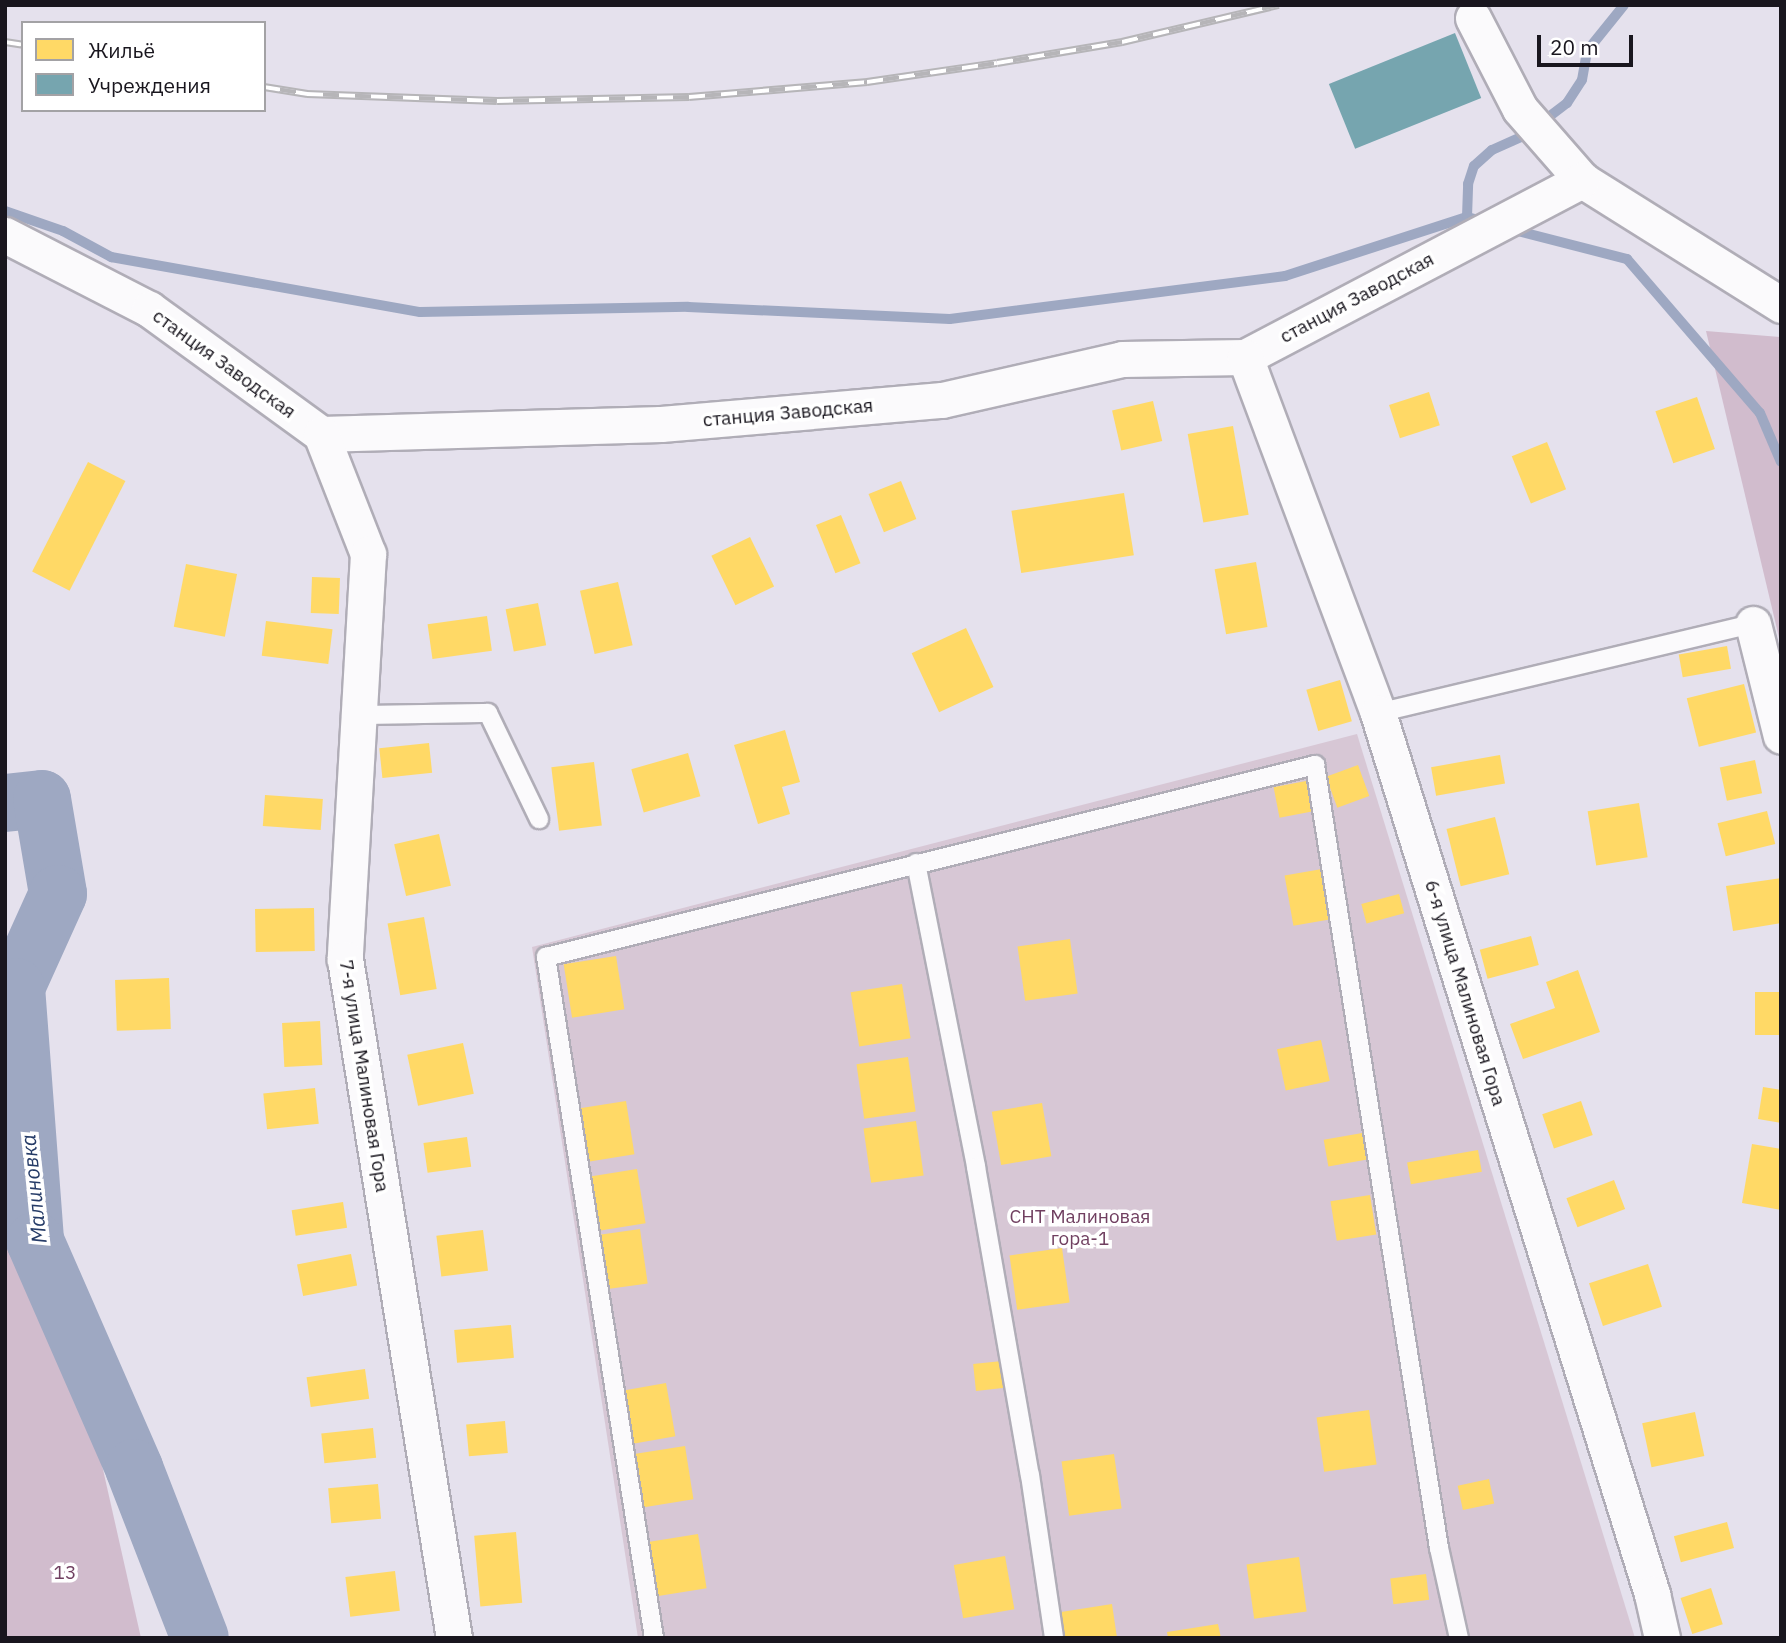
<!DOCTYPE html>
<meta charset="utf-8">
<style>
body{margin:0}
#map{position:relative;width:1786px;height:1643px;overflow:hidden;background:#e5e1ed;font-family:"IBM Plex Sans",sans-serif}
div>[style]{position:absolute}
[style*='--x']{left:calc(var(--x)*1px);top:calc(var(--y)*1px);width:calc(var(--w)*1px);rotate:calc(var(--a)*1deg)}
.green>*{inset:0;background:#d7c7d5}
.forest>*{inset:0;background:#d1bccd}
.homes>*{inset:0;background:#ffd966;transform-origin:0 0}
.public>*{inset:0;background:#76a5af;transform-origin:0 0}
.stream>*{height:10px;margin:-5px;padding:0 5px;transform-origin:5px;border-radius:5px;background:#9ea8c2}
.river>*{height:58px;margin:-29px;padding:0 29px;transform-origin:29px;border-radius:29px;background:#9ea8c2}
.roads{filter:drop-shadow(2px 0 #b0adb7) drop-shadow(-2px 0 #b0adb7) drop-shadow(0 2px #b0adb7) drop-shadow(0 -2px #b0adb7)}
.lane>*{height:18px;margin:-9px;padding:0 9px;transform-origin:9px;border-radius:9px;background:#fbfafc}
.street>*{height:35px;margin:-17.5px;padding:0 17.5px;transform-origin:17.5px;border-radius:17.5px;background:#fbfafc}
.rail>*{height:8px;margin-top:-4px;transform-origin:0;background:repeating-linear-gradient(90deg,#fff 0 16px,#b6b5b8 0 32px);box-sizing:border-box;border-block:2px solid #b6b5b8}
span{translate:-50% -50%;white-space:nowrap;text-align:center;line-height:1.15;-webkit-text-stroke:7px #fff;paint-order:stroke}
.street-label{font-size:19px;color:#19161e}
.park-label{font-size:19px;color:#703f60}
.water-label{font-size:21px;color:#253b67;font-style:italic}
.frame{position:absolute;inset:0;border:7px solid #19161e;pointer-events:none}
.legend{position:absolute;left:21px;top:21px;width:245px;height:91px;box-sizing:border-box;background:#fff;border:2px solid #a3a2a5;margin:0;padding:9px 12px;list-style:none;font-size:21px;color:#19161e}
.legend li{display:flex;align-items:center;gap:14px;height:35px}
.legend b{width:35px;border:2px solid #a3a2a5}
.scale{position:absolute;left:1537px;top:35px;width:96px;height:32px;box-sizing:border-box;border:4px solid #19161e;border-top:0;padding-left:9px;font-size:21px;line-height:24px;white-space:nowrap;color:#19161e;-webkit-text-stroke:5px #fff;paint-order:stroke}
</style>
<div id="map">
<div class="green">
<i style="clip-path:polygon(1357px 734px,1635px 1638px,638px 1638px,532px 947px)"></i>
</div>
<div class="forest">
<i style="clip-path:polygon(1706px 331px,1781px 337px,1781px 646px)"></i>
<i style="clip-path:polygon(5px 1035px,141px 1638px,5px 1638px)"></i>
</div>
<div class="homes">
<i style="left:1429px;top:392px;width:35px;height:42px;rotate:72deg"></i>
<i style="left:1697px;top:397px;width:55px;height:44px;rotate:71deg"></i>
<i style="left:1153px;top:401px;width:41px;height:42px;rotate:77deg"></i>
<i style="left:1233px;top:426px;width:90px;height:46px;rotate:80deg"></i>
<i style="left:1547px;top:442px;width:51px;height:38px;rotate:68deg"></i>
<i style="left:88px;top:462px;width:42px;height:123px;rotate:27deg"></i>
<i style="left:901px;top:481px;width:41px;height:35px;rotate:68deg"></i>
<i style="left:1124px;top:493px;width:63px;height:114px;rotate:81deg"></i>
<i style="left:841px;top:515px;width:52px;height:27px;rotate:68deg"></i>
<i style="left:750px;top:537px;width:55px;height:43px;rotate:64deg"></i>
<i style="left:1256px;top:562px;width:66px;height:42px;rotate:80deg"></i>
<i style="left:186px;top:564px;width:52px;height:64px;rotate:11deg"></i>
<i style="left:312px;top:577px;width:28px;height:36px;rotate:2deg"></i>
<i style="left:618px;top:582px;width:65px;height:39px;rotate:77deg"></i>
<i style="left:538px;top:603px;width:43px;height:33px;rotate:79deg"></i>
<i style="left:487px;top:616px;width:35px;height:60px;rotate:82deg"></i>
<i style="left:266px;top:621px;width:67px;height:35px;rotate:7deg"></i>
<i style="left:966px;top:628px;width:65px;height:60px;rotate:65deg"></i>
<i style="left:1727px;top:646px;width:23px;height:49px;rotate:80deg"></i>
<i style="left:1340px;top:680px;width:43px;height:35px;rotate:74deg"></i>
<i style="left:1744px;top:684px;width:50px;height:59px;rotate:76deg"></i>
<i style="clip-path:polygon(785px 730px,800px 782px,782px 787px,790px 814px,758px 824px,734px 745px)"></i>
<i style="left:429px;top:743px;width:30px;height:50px;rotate:84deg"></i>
<i style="left:688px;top:753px;width:45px;height:59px;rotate:74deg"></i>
<i style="left:1500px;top:755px;width:29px;height:70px;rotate:80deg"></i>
<i style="left:1755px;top:760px;width:34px;height:36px;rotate:78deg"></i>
<i style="left:594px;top:762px;width:64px;height:43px;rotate:83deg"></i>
<i style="left:1358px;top:765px;width:33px;height:34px;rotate:70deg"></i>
<i style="left:1306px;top:781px;width:31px;height:33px;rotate:79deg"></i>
<i style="left:265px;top:795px;width:58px;height:31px;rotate:4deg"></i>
<i style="left:1639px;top:803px;width:55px;height:52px;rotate:81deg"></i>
<i style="left:1767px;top:811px;width:34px;height:51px;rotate:76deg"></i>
<i style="left:1495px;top:817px;width:59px;height:50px;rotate:76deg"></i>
<i style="left:439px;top:834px;width:53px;height:46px;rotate:77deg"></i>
<i style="left:1322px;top:869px;width:51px;height:38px;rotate:80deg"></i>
<i style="clip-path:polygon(1781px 878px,1781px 923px,1733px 931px,1726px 886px)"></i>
<i style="left:1399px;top:894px;width:20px;height:39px;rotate:75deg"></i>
<i style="left:314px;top:908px;width:43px;height:59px;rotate:89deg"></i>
<i style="left:424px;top:917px;width:73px;height:37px;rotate:80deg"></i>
<i style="left:1531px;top:936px;width:30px;height:53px;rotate:75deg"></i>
<i style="left:1070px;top:939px;width:55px;height:53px;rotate:82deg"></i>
<i style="left:616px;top:956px;width:54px;height:53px;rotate:81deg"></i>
<i style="clip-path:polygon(1578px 970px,1600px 1032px,1523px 1059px,1510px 1024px,1555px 1008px,1546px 982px)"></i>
<i style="left:169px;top:978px;width:51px;height:54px;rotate:88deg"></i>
<i style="left:902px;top:984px;width:55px;height:52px;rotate:81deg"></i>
<i style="left:1781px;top:992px;width:43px;height:26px;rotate:90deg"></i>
<i style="left:320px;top:1021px;width:44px;height:38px;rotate:87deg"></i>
<i style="left:1321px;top:1040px;width:42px;height:45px;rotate:78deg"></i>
<i style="left:463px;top:1043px;width:52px;height:57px;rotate:78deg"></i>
<i style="left:908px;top:1057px;width:55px;height:52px;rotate:82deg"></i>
<i style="clip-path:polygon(1763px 1087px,1781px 1090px,1781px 1123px,1758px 1119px)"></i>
<i style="left:315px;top:1088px;width:36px;height:52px;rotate:84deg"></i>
<i style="left:626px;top:1101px;width:54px;height:53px;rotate:81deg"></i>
<i style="left:1581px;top:1101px;width:36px;height:41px;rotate:71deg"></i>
<i style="left:1042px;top:1103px;width:54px;height:51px;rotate:80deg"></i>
<i style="left:916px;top:1121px;width:55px;height:53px;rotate:82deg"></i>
<i style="left:1368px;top:1132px;width:27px;height:45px;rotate:80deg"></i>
<i style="left:467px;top:1137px;width:30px;height:44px;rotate:82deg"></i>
<i style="clip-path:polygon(1752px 1144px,1781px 1149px,1781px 1210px,1742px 1203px)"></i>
<i style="left:1478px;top:1150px;width:22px;height:72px;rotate:80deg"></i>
<i style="left:637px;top:1169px;width:55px;height:52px;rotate:81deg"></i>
<i style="left:1614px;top:1180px;width:31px;height:51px;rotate:69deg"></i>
<i style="left:1370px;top:1195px;width:40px;height:40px;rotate:81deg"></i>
<i style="left:343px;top:1202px;width:26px;height:52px;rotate:81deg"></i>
<i style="left:640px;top:1229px;width:55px;height:53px;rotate:82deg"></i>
<i style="left:483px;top:1230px;width:41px;height:47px;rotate:83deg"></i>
<i style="left:1062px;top:1248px;width:55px;height:53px;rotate:82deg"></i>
<i style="left:351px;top:1254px;width:32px;height:55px;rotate:79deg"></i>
<i style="left:1648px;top:1264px;width:45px;height:62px;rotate:72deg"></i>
<i style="left:511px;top:1325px;width:33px;height:57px;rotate:85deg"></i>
<i style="left:1002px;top:1361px;width:27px;height:29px;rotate:84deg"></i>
<i style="left:365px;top:1369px;width:30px;height:59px;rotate:82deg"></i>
<i style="left:666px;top:1383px;width:54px;height:53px;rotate:80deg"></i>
<i style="left:1369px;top:1410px;width:55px;height:53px;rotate:82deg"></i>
<i style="left:1695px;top:1412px;width:45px;height:54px;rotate:78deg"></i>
<i style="left:505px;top:1421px;width:32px;height:39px;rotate:85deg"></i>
<i style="left:373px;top:1428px;width:30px;height:52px;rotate:84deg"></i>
<i style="left:685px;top:1446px;width:54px;height:53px;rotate:81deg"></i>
<i style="left:1114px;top:1454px;width:55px;height:53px;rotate:82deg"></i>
<i style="left:1489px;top:1479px;width:25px;height:32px;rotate:78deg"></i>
<i style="left:378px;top:1484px;width:35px;height:50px;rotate:85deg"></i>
<i style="left:1727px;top:1522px;width:27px;height:55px;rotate:75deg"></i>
<i style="left:516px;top:1532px;width:71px;height:42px;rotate:85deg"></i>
<i style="left:698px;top:1534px;width:55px;height:52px;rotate:81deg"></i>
<i style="left:1005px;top:1556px;width:54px;height:52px;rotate:80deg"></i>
<i style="left:1299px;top:1557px;width:55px;height:53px;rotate:82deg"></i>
<i style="left:395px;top:1571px;width:40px;height:50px;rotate:83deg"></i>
<i style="left:1426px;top:1574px;width:26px;height:36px;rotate:83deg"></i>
<i style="left:1711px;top:1588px;width:38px;height:32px;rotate:72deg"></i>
<i style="clip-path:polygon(1112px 1604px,1117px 1638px,1065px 1638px,1061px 1612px)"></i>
<i style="clip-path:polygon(1218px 1624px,1221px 1638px,1168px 1638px,1167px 1632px)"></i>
</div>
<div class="public">
<i style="left:1455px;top:33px;width:70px;height:136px;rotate:68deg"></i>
</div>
<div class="stream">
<i style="--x:5;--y:211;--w:61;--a:19"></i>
<i style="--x:63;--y:231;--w:55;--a:28.4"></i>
<i style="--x:111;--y:257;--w:314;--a:10.1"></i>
<i style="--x:420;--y:312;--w:268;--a:-1.1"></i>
<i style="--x:688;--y:307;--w:262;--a:2.6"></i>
<i style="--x:950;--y:319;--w:338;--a:-7.3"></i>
<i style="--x:1285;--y:276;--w:191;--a:-18"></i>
<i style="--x:1467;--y:217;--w:16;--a:15"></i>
<i style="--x:1467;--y:217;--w:33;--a:-88"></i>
<i style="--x:1468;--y:184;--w:19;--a:-72"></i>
<i style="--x:1474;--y:166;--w:24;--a:-42"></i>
<i style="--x:1492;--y:150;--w:36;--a:-24"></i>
<i style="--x:1525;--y:135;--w:53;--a:-37.3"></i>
<i style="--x:1567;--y:103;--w:27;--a:-57"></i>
<i style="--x:1582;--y:80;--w:29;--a:-80"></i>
<i style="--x:1587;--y:51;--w:59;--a:-51.2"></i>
<i style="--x:1510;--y:229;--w:121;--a:14.4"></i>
<i style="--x:1627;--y:259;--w:203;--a:49.2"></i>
<i style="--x:1760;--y:413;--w:53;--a:66.8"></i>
</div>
<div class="river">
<i style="--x:5;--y:803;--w:37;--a:-6"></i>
<i style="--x:42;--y:799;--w:96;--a:80.4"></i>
<i style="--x:58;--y:894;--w:102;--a:114.3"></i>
<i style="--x:16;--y:987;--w:255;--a:85.7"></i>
<i style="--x:35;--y:1241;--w:248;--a:66.4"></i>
<i style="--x:134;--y:1468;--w:182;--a:68.8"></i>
</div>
<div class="roads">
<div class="lane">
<i style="--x:1378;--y:713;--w:385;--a:-13.4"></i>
<i style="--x:359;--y:715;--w:129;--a:-0.9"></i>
<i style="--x:488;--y:713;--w:118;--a:64.3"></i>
<i style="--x:916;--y:863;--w:310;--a:78.8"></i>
<i style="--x:976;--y:1167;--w:313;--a:80.1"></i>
<i style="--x:1030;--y:1475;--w:165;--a:81.6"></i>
<i style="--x:654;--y:1638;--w:690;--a:-99.01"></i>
<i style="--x:546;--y:957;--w:793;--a:-14.02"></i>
<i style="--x:1315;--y:765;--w:793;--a:81"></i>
<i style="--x:1439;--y:1548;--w:92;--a:77.5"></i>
</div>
<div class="street">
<i style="--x:1473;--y:18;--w:102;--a:62.7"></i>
<i style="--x:1520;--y:109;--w:94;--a:48.9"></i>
<i style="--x:1582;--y:180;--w:235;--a:32.1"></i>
<i style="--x:5;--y:235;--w:162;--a:27.2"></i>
<i style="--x:149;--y:309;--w:213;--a:36"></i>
<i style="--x:321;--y:434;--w:340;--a:-1.7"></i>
<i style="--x:661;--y:424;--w:282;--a:-4.9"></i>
<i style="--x:942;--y:400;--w:185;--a:-12.8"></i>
<i style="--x:1122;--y:359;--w:123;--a:-0.9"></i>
<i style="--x:1245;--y:357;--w:381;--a:-27.7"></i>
<i style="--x:1245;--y:357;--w:380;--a:69.5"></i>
<i style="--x:1378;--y:713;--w:923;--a:72.72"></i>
<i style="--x:1652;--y:1594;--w:45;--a:77.2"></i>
<i style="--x:321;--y:434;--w:129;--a:68.6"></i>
<i style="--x:368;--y:554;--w:406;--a:93.3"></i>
<i style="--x:345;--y:959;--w:688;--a:80.88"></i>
<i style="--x:1753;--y:624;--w:115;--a:76"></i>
</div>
</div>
<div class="rail">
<i style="--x:5;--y:42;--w:18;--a:9"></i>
<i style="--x:264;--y:87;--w:44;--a:9.2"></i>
<i style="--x:307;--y:94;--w:190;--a:2.1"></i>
<i style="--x:497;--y:101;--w:192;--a:-1.2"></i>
<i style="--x:689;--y:97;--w:179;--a:-4.8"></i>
<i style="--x:867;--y:82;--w:131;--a:-8.3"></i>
<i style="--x:997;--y:63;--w:127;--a:-9.5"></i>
<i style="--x:1122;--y:42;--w:161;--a:-13.3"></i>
</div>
<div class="street-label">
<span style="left:1357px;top:298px;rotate:-28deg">станция Заводская</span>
<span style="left:224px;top:364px;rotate:36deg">станция Заводская</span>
<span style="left:788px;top:413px;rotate:-5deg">станция Заводская</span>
<span style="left:1465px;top:993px;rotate:73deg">6-я улица Малиновая Гора</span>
<span style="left:364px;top:1076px;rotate:81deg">7-я улица Малиновая Гора</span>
</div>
<div class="park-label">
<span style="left:1080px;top:1228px">СНТ Малиновая<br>гора-1</span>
<span style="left:65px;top:1573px">13</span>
</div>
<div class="water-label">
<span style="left:33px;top:1189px;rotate:-96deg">Малиновка</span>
</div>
<div class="frame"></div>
<ul class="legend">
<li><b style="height:19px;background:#ffd966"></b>Жильё</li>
<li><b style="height:19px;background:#76a5af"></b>Учреждения</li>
</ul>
<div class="scale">20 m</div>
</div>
